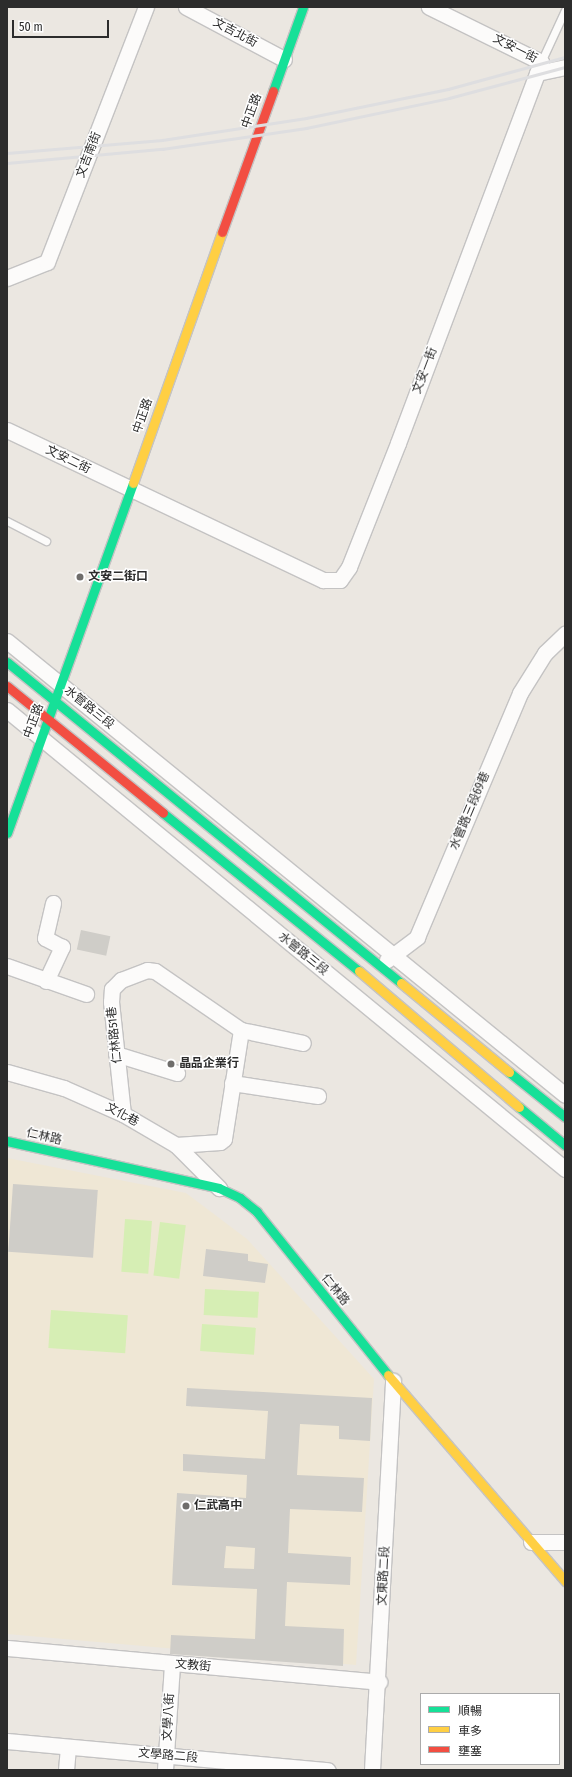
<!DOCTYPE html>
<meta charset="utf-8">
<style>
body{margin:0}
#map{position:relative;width:572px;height:1777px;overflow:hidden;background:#ebe7e1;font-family:"Fira Sans Condensed","Noto Sans TC",sans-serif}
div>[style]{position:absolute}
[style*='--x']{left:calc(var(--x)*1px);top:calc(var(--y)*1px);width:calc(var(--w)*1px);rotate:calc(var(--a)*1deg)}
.education>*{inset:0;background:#efe7d5}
.pitch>*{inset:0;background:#d6eeb4;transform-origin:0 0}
.building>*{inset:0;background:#cfcdc8;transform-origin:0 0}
.roads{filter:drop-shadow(1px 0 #c4c3c3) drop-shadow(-1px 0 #c4c3c3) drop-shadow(0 1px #c4c3c3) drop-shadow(0 -1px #c4c3c3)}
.lane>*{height:7px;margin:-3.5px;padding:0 3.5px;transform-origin:3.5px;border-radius:3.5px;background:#fcfbfa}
.street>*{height:15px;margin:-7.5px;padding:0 7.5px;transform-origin:7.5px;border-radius:7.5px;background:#fcfbfa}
.fast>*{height:9px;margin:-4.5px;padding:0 4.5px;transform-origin:4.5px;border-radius:4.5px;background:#16e098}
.slow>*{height:9px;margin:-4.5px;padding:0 4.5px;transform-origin:4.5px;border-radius:4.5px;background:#ffcf43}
.jam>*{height:9px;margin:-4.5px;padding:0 4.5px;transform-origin:4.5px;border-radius:4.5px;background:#f24e42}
.rail>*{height:3px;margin:-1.5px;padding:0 1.5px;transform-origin:1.5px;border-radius:1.5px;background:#dedee0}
.dots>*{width:11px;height:11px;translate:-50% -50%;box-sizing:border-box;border:2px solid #fff;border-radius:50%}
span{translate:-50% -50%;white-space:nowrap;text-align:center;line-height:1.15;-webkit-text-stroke:3px #fff;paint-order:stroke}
.street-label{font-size:12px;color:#2c2c2c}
.poi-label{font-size:12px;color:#2c2c2c;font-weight:700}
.left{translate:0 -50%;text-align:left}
.frame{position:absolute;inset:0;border:8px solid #2c2c2c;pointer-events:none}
.legend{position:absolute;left:420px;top:1693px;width:140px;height:72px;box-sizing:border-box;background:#fff;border:1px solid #ababab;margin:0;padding:5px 7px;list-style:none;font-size:12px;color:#2c2c2c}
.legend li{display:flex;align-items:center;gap:8px;height:20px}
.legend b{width:20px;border:1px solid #ababab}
.scale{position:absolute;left:12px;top:20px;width:97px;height:18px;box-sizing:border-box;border:2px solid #2c2c2c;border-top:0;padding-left:5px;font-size:12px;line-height:14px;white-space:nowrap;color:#2c2c2c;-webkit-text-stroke:3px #fff;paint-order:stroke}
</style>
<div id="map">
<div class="education">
<i style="clip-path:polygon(7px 1158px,186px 1193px,247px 1239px,374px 1379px,356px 1665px,7px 1634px)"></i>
</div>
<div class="pitch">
<i style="left:125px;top:1219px;width:27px;height:53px;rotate:4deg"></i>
<i style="left:160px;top:1222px;width:26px;height:54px;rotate:7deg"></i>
<i style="left:205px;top:1289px;width:54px;height:26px;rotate:3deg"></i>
<i style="left:51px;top:1310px;width:77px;height:38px;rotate:4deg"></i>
<i style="left:202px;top:1324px;width:54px;height:27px;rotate:4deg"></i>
</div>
<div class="building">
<i style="left:81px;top:930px;width:30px;height:20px;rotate:12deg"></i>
<i style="left:13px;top:1184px;width:85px;height:68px;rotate:4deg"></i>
<i style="clip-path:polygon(206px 1249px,248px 1254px,248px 1261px,268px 1264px,265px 1283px,203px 1276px)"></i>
<i style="clip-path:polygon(evenodd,187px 1388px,372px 1398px,370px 1441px,339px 1439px,339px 1426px,300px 1424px,297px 1475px,364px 1478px,362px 1512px,290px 1509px,288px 1553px,351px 1557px,350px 1585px,287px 1582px,285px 1626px,344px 1629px,343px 1666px,170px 1654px,171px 1635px,255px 1639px,257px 1589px,172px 1585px,173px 1565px,177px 1493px,246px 1498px,247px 1475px,183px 1471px,183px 1454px,265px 1459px,268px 1411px,186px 1406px,187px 1388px,226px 1546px,255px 1548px,254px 1569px,224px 1568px,226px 1546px)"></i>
</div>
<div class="roads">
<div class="lane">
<i style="--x:541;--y:62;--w:57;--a:-65.2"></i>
<i style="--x:7;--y:521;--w:44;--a:27.1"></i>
</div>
<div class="street">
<i style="--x:186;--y:7;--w:111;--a:28"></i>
<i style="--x:537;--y:73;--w:29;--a:-12"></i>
<i style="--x:7;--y:278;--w:43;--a:-21.8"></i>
<i style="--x:47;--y:262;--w:274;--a:-68.8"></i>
<i style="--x:7;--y:430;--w:350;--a:25.4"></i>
<i style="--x:323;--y:580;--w:17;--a:0"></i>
<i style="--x:340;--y:580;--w:16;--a:-55"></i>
<i style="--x:349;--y:567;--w:133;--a:-68.4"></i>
<i style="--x:398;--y:443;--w:407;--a:-69.4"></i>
<i style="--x:541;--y:62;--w:125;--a:-153.8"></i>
<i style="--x:7;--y:641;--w:719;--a:39.13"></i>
<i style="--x:7;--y:710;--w:723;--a:39.44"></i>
<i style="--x:387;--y:960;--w:38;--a:-37"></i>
<i style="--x:417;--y:937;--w:265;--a:-67.1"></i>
<i style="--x:520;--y:693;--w:47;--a:-58"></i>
<i style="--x:545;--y:653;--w:28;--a:-44"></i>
<i style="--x:7;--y:966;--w:84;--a:19.5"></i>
<i style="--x:46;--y:981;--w:38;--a:-65"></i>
<i style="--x:62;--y:947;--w:19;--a:-152"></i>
<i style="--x:45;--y:938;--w:36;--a:-77"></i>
<i style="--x:241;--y:1030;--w:63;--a:11.8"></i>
<i style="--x:116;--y:1054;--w:64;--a:17.3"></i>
<i style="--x:7;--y:1072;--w:59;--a:15.7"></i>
<i style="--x:64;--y:1088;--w:64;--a:23.8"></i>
<i style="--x:123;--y:1114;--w:61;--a:30.3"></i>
<i style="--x:176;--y:1145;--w:61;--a:45"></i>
<i style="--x:232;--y:1083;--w:87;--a:8.6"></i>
<i style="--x:123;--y:1114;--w:113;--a:-96.1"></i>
<i style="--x:111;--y:1002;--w:13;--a:-86"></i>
<i style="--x:112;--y:989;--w:13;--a:-45"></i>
<i style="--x:121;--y:980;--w:28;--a:-21"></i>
<i style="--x:147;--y:970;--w:8;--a:7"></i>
<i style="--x:155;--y:971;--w:104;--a:34.5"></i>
<i style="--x:241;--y:1030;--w:110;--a:98.9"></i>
<i style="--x:224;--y:1139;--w:5;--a:143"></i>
<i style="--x:220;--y:1142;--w:44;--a:176.1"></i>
<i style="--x:531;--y:1542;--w:34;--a:0"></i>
<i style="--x:7;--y:1648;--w:374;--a:5.2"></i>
<i style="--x:7;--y:1741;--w:322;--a:5.2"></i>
<i style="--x:66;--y:1770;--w:23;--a:-85"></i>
<i style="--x:165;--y:1770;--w:106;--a:-86.2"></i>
<i style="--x:372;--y:1770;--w:390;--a:-86.9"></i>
</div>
<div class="fast">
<i style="--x:273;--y:91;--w:89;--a:-70.3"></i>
<i style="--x:7;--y:662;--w:508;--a:39.17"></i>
<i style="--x:163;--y:813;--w:252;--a:38.9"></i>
<i style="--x:7;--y:833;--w:372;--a:-70.2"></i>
<i style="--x:509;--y:1072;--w:72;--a:38.8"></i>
<i style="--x:519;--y:1107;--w:60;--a:39.6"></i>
<i style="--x:7;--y:1141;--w:217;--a:12.5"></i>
<i style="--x:219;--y:1188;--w:23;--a:25"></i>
<i style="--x:240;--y:1198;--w:22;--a:39"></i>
<i style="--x:257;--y:1212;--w:209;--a:51.2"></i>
</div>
<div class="slow">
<i style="--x:133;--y:483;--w:266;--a:-70.5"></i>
<i style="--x:359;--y:971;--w:210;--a:40.4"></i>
<i style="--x:401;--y:983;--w:140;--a:39.5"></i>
<i style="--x:388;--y:1375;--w:272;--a:49.3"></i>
</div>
<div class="jam">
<i style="--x:222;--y:232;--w:150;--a:-70.1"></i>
<i style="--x:7;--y:686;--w:201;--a:39.1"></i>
</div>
</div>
<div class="rail">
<i style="--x:7;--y:153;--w:156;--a:-4.8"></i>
<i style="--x:162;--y:140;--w:146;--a:-8.7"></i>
<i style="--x:306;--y:118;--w:145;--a:-11.5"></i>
<i style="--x:448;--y:89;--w:121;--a:-15.3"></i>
<i style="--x:7;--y:163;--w:156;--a:-5.2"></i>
<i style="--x:162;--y:149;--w:146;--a:-8.3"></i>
<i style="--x:306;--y:128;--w:146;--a:-11.8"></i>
<i style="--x:449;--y:98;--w:120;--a:-15"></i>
</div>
<div class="dots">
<i style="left:80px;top:577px;background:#6f6d6b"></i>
<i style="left:171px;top:1064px;background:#6f6d6b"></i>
<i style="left:186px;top:1506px;background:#6f6d6b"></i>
</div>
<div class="street-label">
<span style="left:235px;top:33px;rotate:28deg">文吉北街</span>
<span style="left:515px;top:49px;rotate:27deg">文安一街</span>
<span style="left:252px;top:111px;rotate:-70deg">中正路</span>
<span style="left:89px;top:155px;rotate:-69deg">文吉南街</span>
<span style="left:425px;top:371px;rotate:-69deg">文安一街</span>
<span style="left:143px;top:416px;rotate:-71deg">中正路</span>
<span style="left:68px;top:460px;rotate:26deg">文安二街</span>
<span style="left:89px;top:708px;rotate:39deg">水管路三段</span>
<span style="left:34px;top:721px;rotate:-70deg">中正路</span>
<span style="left:470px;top:811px;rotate:-67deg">水管路三段69巷</span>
<span style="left:303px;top:954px;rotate:39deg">水管路三段</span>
<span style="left:115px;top:1035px;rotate:-96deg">仁林路51巷</span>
<span style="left:122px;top:1115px;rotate:28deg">文化巷</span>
<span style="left:44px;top:1137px;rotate:13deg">仁林路</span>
<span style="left:335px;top:1290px;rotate:51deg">仁林路</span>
<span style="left:384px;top:1576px;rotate:-87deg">文東路二段</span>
<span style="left:193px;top:1666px;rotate:5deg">文教街</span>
<span style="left:169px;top:1717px;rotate:-87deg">文學八街</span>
<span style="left:168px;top:1756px;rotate:5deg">文學路二段</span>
</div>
<div class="poi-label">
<span class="left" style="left:88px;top:577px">文安二街口</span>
<span class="left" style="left:179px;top:1064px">晶品企業行</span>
<span class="left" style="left:194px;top:1506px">仁武高中</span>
</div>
<div class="frame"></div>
<ul class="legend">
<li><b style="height:5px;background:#16e098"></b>順暢</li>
<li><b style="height:5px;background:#ffcf43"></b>車多</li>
<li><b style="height:5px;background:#f24e42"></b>壅塞</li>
</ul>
<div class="scale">50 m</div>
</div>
